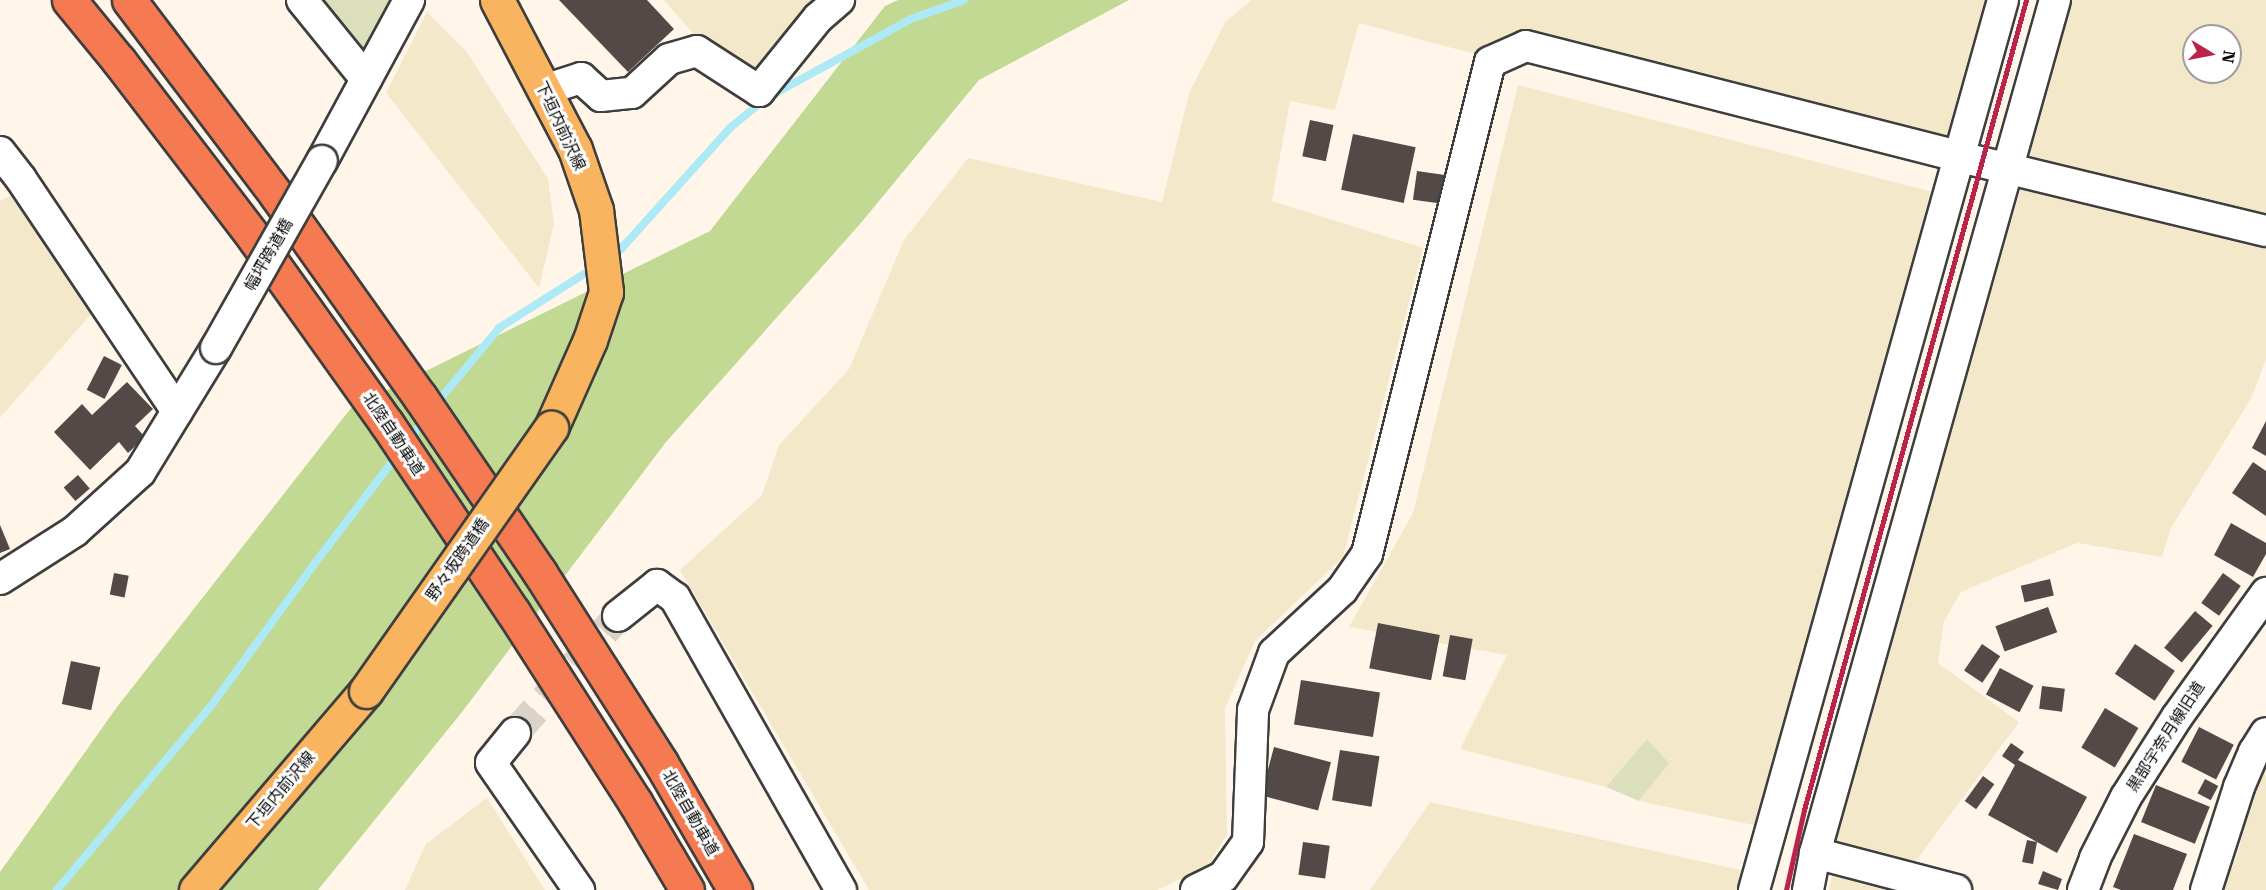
<!DOCTYPE html>
<meta charset="utf-8">
<style>
body{margin:0}
#map{position:relative;width:2266px;height:890px;overflow:hidden;background:#fff6e9;font-family:"Roboto Serif","Noto Sans JP",serif}
div>[style]{position:absolute}
[style*='--x']{left:calc(var(--x)*1px);top:calc(var(--y)*1px);width:calc(var(--w)*1px);rotate:calc(var(--a)*1deg)}
.farmland>*{inset:0;background:#f4e8ca}
.forest>*{inset:0;background:#c1d993}
.cemetery>*{inset:0;background:#dbdfbc}
.stream>*{height:8px;margin:-4px;padding:0 4px;transform-origin:4px;border-radius:4px;background:#aeeaf6}
.building>*{inset:0;background:#534a47;transform-origin:0 0}
.minor-tunnel>*{height:30px;margin-top:-15px;transform-origin:0;background:repeating-linear-gradient(90deg,#dad3c8 0 30px,transparent 0 45px)}
.roads{filter:drop-shadow(2px 0 #3e3e3e) drop-shadow(-2px 0 #3e3e3e) drop-shadow(0 2px #3e3e3e) drop-shadow(0 -2px #3e3e3e)}
.minor>*{height:30px;margin:-15px;padding:0 15px;transform-origin:15px;border-radius:15px;background:#fff}
.major>*{height:33px;margin:-16.5px;padding:0 16.5px;transform-origin:16.5px;border-radius:16.5px;background:#f9b45f}
.highway>*{height:33px;margin:-16.5px;padding:0 16.5px;transform-origin:16.5px;border-radius:16.5px;background:#f57a51}
.rail>*{height:4.5px;margin:-2.25px;padding:0 2.25px;transform-origin:2.25px;border-radius:2.25px;background:#ba244a}
.bridges{filter:drop-shadow(2px 0 #3e3e3e) drop-shadow(-2px 0 #3e3e3e) drop-shadow(0 2px #3e3e3e) drop-shadow(0 -2px #3e3e3e)}
.minor-bridge>*{height:30px;margin:-15px;padding:0 15px;transform-origin:15px;border-radius:15px;background:#fff}
.major-bridge>*{height:33px;margin:-16.5px;padding:0 16.5px;transform-origin:16.5px;border-radius:16.5px;background:#f9b45f}
span{translate:-50% -50%;white-space:nowrap;text-align:center;line-height:1.15;-webkit-text-stroke:6px #fff;paint-order:stroke}
.street-label{font-size:16px;color:#0b0b0b}
.north{position:absolute;left:2182px;top:24px;width:60px;height:60px;box-sizing:border-box;background:#fff;border:2px solid #9d9d9d;border-radius:50%;rotate:100deg;font-size:16px;font-weight:700;line-height:24px;text-align:center;color:#0b0b0b}
.north::after{content:'';display:block;margin:auto;width:21px;height:27px;background:#ba244a;clip-path:polygon(50% 0,100% 100%,50% 72%,0 100%)}
</style>
<div id="map">
<div class="farmland">
<i style="clip-path:polygon(664px 0,817px 0,759px 73px,696px 37px)"></i>
<i style="clip-path:polygon(1252px 0,1990px 0,1950px 147px,1525px 30px,1482px 56px,1359px 23px,1335px 110px,1290px 101px,1272px 201px,1423px 248px,1343px 557px,1255px 641px,1225px 708px,1227px 834px,1208px 866px,1157px 890px,869px 890px,680px 570px,762px 495px,779px 445px,849px 369px,904px 240px,968px 158px,1162px 202px,1189px 93px,1226px 21px)"></i>
<i style="clip-path:polygon(evenodd,2069px 0,2266px 0,2266px 218px,2025px 158px,2069px 0,2194px 36px,2230px 36px,2230px 72px,2194px 72px,2194px 36px)"></i>
<i style="clip-path:polygon(427px 12px,467px 52px,548px 179px,554px 224px,539px 288px,386px 93px)"></i>
<i style="clip-path:polygon(1518px 85px,1933px 192px,1758px 826px,1639px 801px,1669px 763px,1647px 739px,1606px 787px,1460px 749px,1507px 655px,1349px 627px,1413px 513px)"></i>
<i style="clip-path:polygon(2021px 188px,2266px 249px,2266px 359px,2252px 397px,2171px 528px,2162px 557px,2077px 543px,1961px 592px,1944px 621px,1938px 663px,2019px 722px,1912px 866px,1832px 847px)"></i>
<i style="clip-path:polygon(15px 193px,92px 313px,0 418px,0 201px)"></i>
<i style="clip-path:polygon(2266px 760px,2266px 890px,2223px 890px,2237px 855px,2260px 770px)"></i>
<i style="clip-path:polygon(487px 798px,545px 890px,405px 890px,426px 844px)"></i>
<i style="clip-path:polygon(1430px 802px,1750px 872px,1745px 890px,1370px 890px)"></i>
<i style="clip-path:polygon(1833px 870px,1909px 890px,1829px 890px)"></i>
</div>
<div class="forest">
<i style="clip-path:polygon(898px 0,1129px 0,979px 80px,860px 224px,666px 442px,462px 712px,318px 890px,0 890px,0 872px,117px 707px,351px 408px,710px 231px,885px 6px)"></i>
</div>
<div class="cemetery">
<i style="clip-path:polygon(318px 0,389px 0,387px 13px,363px 57px)"></i>
<i style="clip-path:polygon(1647px 739px,1669px 763px,1639px 801px,1606px 787px)"></i>
</div>
<div class="stream">
<i style="--x:610;--y:257;--w:14;--a:-36"></i>
<i style="--x:621;--y:249;--w:164;--a:-48"></i>
<i style="--x:731;--y:127;--w:44;--a:-39.5"></i>
<i style="--x:765;--y:99;--w:166;--a:-28.7"></i>
<i style="--x:911;--y:19;--w:56;--a:-19.7"></i>
<i style="--x:436;--y:404;--w:99;--a:-50.3"></i>
<i style="--x:499;--y:328;--w:114;--a:-32.4"></i>
<i style="--x:409;--y:440;--w:26;--a:-53"></i>
<i style="--x:57;--y:890;--w:245;--a:-50.1"></i>
<i style="--x:214;--y:702;--w:167;--a:-54"></i>
<i style="--x:312;--y:567;--w:142;--a:-52.7"></i>
</div>
<div class="building">
<i style="clip-path:polygon(559px 0,647px 0,674px 29px,628px 72px)"></i>
<i style="left:1310px;top:120px;width:24px;height:37px;rotate:12deg"></i>
<i style="left:1353px;top:134px;width:64px;height:57px;rotate:12deg"></i>
<i style="left:1417px;top:171px;width:28px;height:29px;rotate:8deg"></i>
<i style="left:104px;top:356px;width:20px;height:38px;rotate:27deg"></i>
<i style="clip-path:polygon(127px 382px,153px 409px,135px 426px,145px 437px,128px 453px,119px 442px,90px 470px,54px 432px,82px 404px,92px 415px)"></i>
<i style="clip-path:polygon(2266px 421px,2266px 456px,2252px 448px)"></i>
<i style="clip-path:polygon(2253px 462px,2266px 471px,2266px 516px,2232px 493px)"></i>
<i style="left:78px;top:475px;width:18px;height:19px;rotate:49deg"></i>
<i style="clip-path:polygon(2231px 523px,2266px 543px,2266px 554px,2253px 577px,2214px 555px)"></i>
<i style="clip-path:polygon(0 525px,10px 549px,0 553px)"></i>
<i style="left:114px;top:573px;width:15px;height:22px;rotate:11deg"></i>
<i style="left:2223px;top:573px;width:22px;height:37px;rotate:36deg"></i>
<i style="left:2050px;top:579px;width:17px;height:30px;rotate:77deg"></i>
<i style="left:2048px;top:607px;width:27px;height:56px;rotate:70deg"></i>
<i style="left:2195px;top:611px;width:23px;height:48px;rotate:40deg"></i>
<i style="left:1378px;top:623px;width:63px;height:46px;rotate:11deg"></i>
<i style="left:1450px;top:635px;width:23px;height:42px;rotate:10deg"></i>
<i style="left:1982px;top:644px;width:22px;height:32px;rotate:34deg"></i>
<i style="left:2135px;top:644px;width:48px;height:36px;rotate:34deg"></i>
<i style="left:71px;top:661px;width:30px;height:44px;rotate:12deg"></i>
<i style="left:2000px;top:668px;width:38px;height:30px;rotate:28deg"></i>
<i style="left:1301px;top:680px;width:80px;height:45px;rotate:9deg"></i>
<i style="left:2042px;top:686px;width:23px;height:23px;rotate:7deg"></i>
<i style="left:2105px;top:708px;width:39px;height:46px;rotate:31deg"></i>
<i style="left:2199px;top:727px;width:39px;height:39px;rotate:27deg"></i>
<i style="clip-path:polygon(2011px 743px,2024px 752px,2018px 760px,2087px 797px,2057px 853px,2037px 842px,2033px 864px,2022px 862px,2027px 840px,2037px 842px,1988px 815px,2015px 765px,2002px 756px)"></i>
<i style="left:1274px;top:747px;width:59px;height:50px;rotate:15deg"></i>
<i style="left:1340px;top:750px;width:40px;height:51px;rotate:9deg"></i>
<i style="left:1983px;top:776px;width:14px;height:31px;rotate:36deg"></i>
<i style="left:2205px;top:779px;width:15px;height:16px;rotate:28deg"></i>
<i style="left:2156px;top:785px;width:58px;height:40px;rotate:22deg"></i>
<i style="clip-path:polygon(2134px 834px,2187px 854px,2173px 890px,2121px 890px,2113px 887px)"></i>
<i style="left:1303px;top:842px;width:27px;height:33px;rotate:8deg"></i>
<i style="clip-path:polygon(2043px 871px,2062px 879px,2058px 890px,2038px 884px)"></i>
</div>
<div class="minor-tunnel">
<i style="--x:515;--y:733;--w:156;--a:-48.6"></i>
</div>
<div class="roads">
<div class="minor">
<i style="--x:302;--y:0;--w:102;--a:51"></i>
<i style="--x:544;--y:90;--w:39;--a:-18"></i>
<i style="--x:581;--y:78;--w:27;--a:42"></i>
<i style="--x:601;--y:96;--w:31;--a:-6"></i>
<i style="--x:632;--y:93;--w:50;--a:-42.6"></i>
<i style="--x:669;--y:59;--w:29;--a:-16"></i>
<i style="--x:697;--y:51;--w:74;--a:32.8"></i>
<i style="--x:759;--y:91;--w:94;--a:-51.1"></i>
<i style="--x:818;--y:18;--w:28;--a:-41"></i>
<i style="--x:0;--y:152;--w:34;--a:52"></i>
<i style="--x:21;--y:179;--w:280;--a:56.1"></i>
<i style="--x:322;--y:161;--w:183;--a:-61.6"></i>
<i style="--x:0;--y:579;--w:89;--a:-32.6"></i>
<i style="--x:75;--y:531;--w:88;--a:-42.2"></i>
<i style="--x:140;--y:472;--w:145;--a:-58.5"></i>
<i style="--x:618;--y:616;--w:50;--a:-38.5"></i>
<i style="--x:657;--y:585;--w:22;--a:36"></i>
<i style="--x:675;--y:598;--w:336;--a:60.4"></i>
<i style="--x:515;--y:733;--w:38;--a:129"></i>
<i style="--x:491;--y:763;--w:155;--a:55.3"></i>
<i style="--x:1815;--y:853;--w:146;--a:14.7"></i>
<i style="--x:1196;--y:890;--w:30;--a:-26"></i>
<i style="--x:1223;--y:877;--w:43;--a:-54.5"></i>
<i style="--x:1248;--y:842;--w:132;--a:-87.8"></i>
<i style="--x:1253;--y:710;--w:61;--a:-69.8"></i>
<i style="--x:1274;--y:653;--w:93;--a:-42.8"></i>
<i style="--x:1342;--y:590;--w:44;--a:-55.2"></i>
<i style="--x:1367;--y:554;--w:507;--a:-75.96"></i>
<i style="--x:1490;--y:62;--w:39;--a:-24"></i>
<i style="--x:1526;--y:46;--w:448;--a:14.3"></i>
<i style="--x:1960;--y:157;--w:315;--a:13.6"></i>
<i style="--x:1754;--y:890;--w:924;--a:-74.37"></i>
<i style="--x:1808;--y:890;--w:38;--a:-79"></i>
<i style="--x:1815;--y:853;--w:886;--a:-74.29"></i>
<i style="--x:2083;--y:890;--w:34;--a:-69"></i>
<i style="--x:2095;--y:858;--w:68;--a:-63.1"></i>
<i style="--x:2126;--y:797;--w:95;--a:-57.5"></i>
<i style="--x:2177;--y:717;--w:153;--a:-54.3"></i>
<i style="--x:2206;--y:890;--w:108;--a:-72.2"></i>
<i style="--x:2239;--y:787;--w:38;--a:-67"></i>
<i style="--x:2254;--y:752;--w:22;--a:-58"></i>
</div>
<div class="major">
<i style="--x:497;--y:0;--w:168;--a:62.4"></i>
<i style="--x:575;--y:149;--w:65;--a:71"></i>
<i style="--x:596;--y:210;--w:83;--a:83"></i>
<i style="--x:606;--y:292;--w:51;--a:108.4"></i>
<i style="--x:590;--y:340;--w:96;--a:113.9"></i>
<i style="--x:196;--y:890;--w:262;--a:-49.5"></i>
</div>
<div class="highway">
<i style="--x:69;--y:0;--w:79;--a:50.7"></i>
<i style="--x:119;--y:61;--w:224;--a:52.6"></i>
<i style="--x:255;--y:239;--w:227;--a:54.5"></i>
<i style="--x:387;--y:424;--w:226;--a:56.2"></i>
<i style="--x:513;--y:612;--w:226;--a:57.3"></i>
<i style="--x:635;--y:802;--w:102;--a:59.4"></i>
<i style="--x:129;--y:0;--w:246;--a:52.9"></i>
<i style="--x:277;--y:196;--w:247;--a:54.6"></i>
<i style="--x:420;--y:397;--w:213;--a:55.7"></i>
<i style="--x:540;--y:573;--w:225;--a:57.5"></i>
<i style="--x:661;--y:763;--w:147;--a:59.8"></i>
</div>
</div>
<div class="rail">
<i style="--x:1786;--y:890;--w:82;--a:-77.3"></i>
<i style="--x:1804;--y:810;--w:840;--a:-74.67"></i>
</div>
<div class="bridges">
<div class="minor-bridge">
<i style="--x:216;--y:348;--w:215;--a:-60.5"></i>
</div>
<div class="major-bridge">
<i style="--x:366;--y:691;--w:322;--a:-54.9"></i>
</div>
</div>
<div class="street-label">
<span style="left:560px;top:126px;rotate:65deg">下垣内前沢線</span>
<span style="left:269px;top:255px;rotate:-60deg">幅坪跨道橋</span>
<span style="left:393px;top:434px;rotate:56deg">北陸自動車道</span>
<span style="left:458px;top:560px;rotate:-55deg">野々坂跨道橋</span>
<span style="left:2166px;top:737px;rotate:-57deg">黒部宇奈月線旧道</span>
<span style="left:281px;top:791px;rotate:-50deg">下垣内前沢線</span>
<span style="left:690px;top:813px;rotate:60deg">北陸自動車道</span>
</div>
<div class="north">N</div>
</div>
